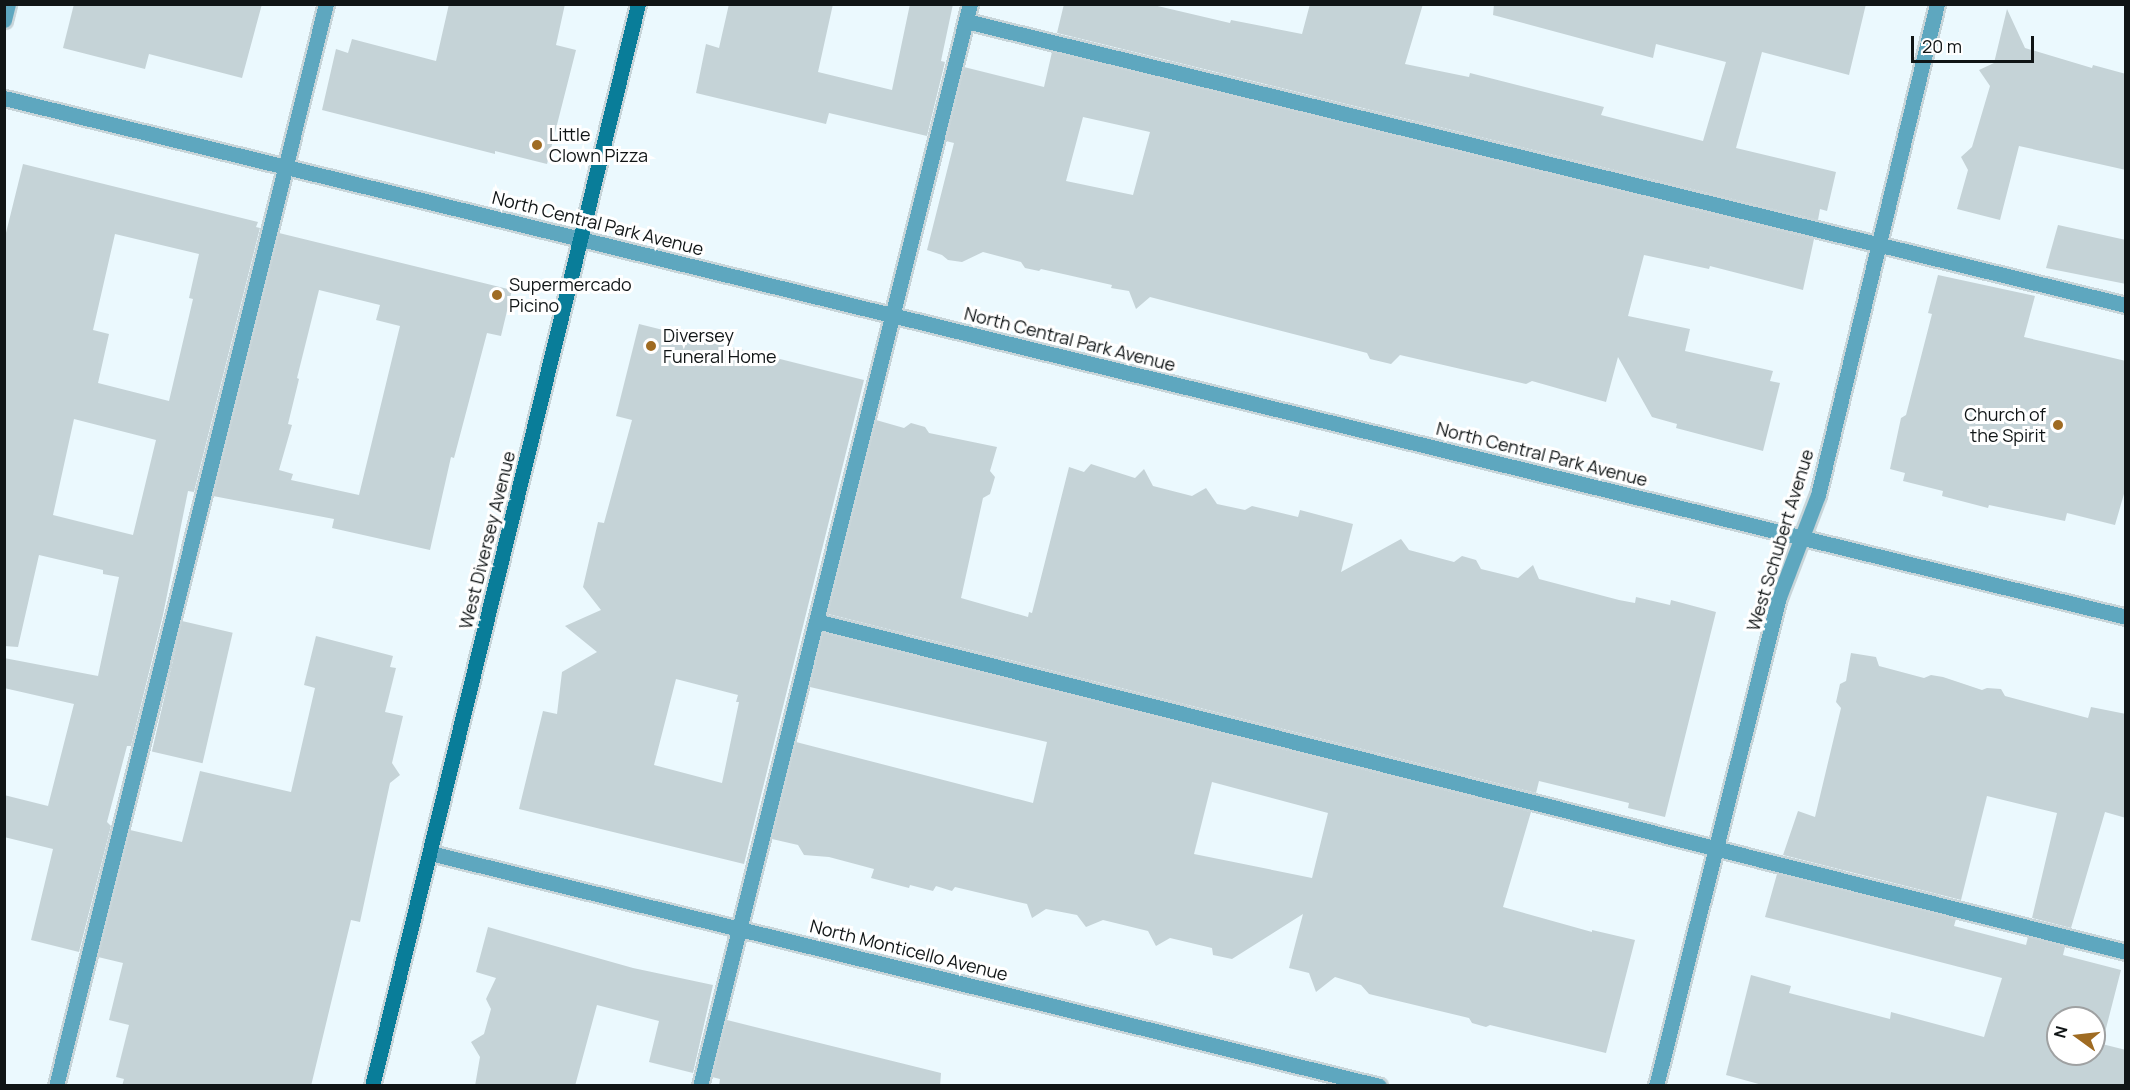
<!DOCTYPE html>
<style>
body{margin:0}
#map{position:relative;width:2130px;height:1090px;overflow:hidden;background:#ebf9fe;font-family:Manrope,sans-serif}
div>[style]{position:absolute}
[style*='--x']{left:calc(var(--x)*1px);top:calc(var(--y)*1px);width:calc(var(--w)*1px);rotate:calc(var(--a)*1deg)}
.building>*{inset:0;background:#c5d3d7;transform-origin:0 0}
.roads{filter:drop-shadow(2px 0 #c8d5d9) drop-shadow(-2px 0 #c8d5d9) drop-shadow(0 2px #c8d5d9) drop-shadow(0 -2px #c8d5d9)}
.service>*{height:15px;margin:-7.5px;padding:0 7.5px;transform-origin:7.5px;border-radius:7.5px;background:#5ea7bf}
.minor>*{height:15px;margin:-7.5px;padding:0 7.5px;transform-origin:7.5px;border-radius:7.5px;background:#5ea7bf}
.tertiary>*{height:15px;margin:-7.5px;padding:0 7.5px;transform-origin:7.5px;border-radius:7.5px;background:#5ea7bf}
.secondary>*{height:15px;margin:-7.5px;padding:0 7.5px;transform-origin:7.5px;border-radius:7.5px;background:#097d99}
.dots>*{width:16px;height:16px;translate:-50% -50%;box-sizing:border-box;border:3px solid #fff;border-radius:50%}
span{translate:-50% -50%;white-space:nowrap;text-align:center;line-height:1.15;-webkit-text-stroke:6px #fff;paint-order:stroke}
.poi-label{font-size:18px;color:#101516}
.left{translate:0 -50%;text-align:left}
.right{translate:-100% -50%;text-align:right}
.street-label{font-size:18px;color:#101516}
.frame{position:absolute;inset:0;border:6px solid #101516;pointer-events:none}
.north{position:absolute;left:2046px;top:1006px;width:60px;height:60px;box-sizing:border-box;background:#fff;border:2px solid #9fa1a2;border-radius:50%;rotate:285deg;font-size:16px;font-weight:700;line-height:24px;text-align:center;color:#101516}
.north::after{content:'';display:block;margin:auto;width:21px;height:27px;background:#9f6b22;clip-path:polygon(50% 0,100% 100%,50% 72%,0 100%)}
.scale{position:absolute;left:1911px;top:36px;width:123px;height:27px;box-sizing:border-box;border:3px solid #101516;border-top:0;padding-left:8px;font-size:18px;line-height:21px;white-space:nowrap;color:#101516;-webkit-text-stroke:4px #fff;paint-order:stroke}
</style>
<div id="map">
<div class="building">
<i style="clip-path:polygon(74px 4px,262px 4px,242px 78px,149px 54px,145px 69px,63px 48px)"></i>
<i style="clip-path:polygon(449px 4px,565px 4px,556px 45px,576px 50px,547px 164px,495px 151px,495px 154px,322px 110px,336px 49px,348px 53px,352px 39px,436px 61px)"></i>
<i style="clip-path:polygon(729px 4px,833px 4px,818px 72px,892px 90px,910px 4px,953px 4px,941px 61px,945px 62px,927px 136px,829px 113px,826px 124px,696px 93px,706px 44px,719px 48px)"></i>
<i style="clip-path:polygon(1064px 4px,1149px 4px,1230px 23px,1231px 20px,1302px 34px,1310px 4px,1423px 4px,1405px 64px,1469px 77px,1470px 73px,1604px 107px,1601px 115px,1703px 141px,1726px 62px,1656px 44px,1653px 58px,1493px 15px,1494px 4px,1866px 4px,1849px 75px,1762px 52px,1736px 148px,1836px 172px,1827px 211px,1820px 209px,1818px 220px,1057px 33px)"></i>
<i style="clip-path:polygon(2007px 9px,2025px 48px,2092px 68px,2093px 65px,2126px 74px,2126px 170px,2019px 146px,2000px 220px,1957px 209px,1968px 170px,1961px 157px,1972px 147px,1990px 86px,1979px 70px,1994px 63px)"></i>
<i style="clip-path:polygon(evenodd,1052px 52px,1814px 239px,1803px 290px,1710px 266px,1709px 269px,1644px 255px,1628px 316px,1690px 329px,1685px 351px,1773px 371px,1770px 381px,1780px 383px,1763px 451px,1676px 428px,1677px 424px,1652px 417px,1618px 357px,1606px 402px,1532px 381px,1526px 384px,1400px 355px,1391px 364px,1370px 359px,1367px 353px,1150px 297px,1136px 309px,1129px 291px,1111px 288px,1112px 285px,1041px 269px,1039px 271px,1025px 268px,1021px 262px,983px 252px,962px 262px,948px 260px,942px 255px,927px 250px,954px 143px,946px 141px,964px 67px,1044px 87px,1052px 52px,1083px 117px,1150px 132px,1133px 195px,1066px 181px,1083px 117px)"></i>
<i style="clip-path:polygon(evenodd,23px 164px,258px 222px,256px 227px,260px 228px,194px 492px,188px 491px,163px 615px,131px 746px,127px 746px,107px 822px,111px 826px,79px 952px,31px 940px,53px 849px,4px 837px,4px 795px,48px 806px,74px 704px,4px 688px,4px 658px,98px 676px,119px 577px,103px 574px,103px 570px,39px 555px,18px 647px,4px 646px,4px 241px,23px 164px,115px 234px,199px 254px,189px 298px,193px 299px,169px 401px,98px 383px,109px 334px,93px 330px,115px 234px,23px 164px,74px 419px,156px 440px,133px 535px,53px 515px,74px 419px)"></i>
<i style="clip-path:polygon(2058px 225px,2126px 240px,2126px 284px,2046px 268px)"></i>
<i style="clip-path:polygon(evenodd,279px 233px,512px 290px,501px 336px,487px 333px,454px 458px,451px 457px,430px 550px,332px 528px,334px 519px,213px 496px,279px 233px,319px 290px,380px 305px,376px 320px,400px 326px,359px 495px,291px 480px,293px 474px,279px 470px,292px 425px,288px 424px,299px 379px,297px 378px,319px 290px)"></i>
<i style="clip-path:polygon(1938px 275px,2035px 296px,2024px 337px,2126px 361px,2126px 487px,2115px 525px,2067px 513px,2065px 521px,1989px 505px,1988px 508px,1942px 496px,1943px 491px,1903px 481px,1905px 473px,1890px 469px,1901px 418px,1906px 415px,1932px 314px,1928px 313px)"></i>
<i style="clip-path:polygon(evenodd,639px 324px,864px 380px,744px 864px,519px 809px,543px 711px,557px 714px,562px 672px,597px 652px,565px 626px,601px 610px,583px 587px,598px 522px,604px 523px,632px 420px,616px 416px,639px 324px,676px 679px,738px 695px,736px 702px,739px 702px,722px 783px,654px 765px,676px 679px)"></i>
<i style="clip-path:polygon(876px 420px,904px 428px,911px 423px,925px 427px,929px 433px,997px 447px,990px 471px,995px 477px,990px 494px,983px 498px,961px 598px,1028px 617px,1029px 612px,1032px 613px,1069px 467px,1084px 472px,1091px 464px,1135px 478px,1144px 469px,1153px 486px,1192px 496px,1206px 488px,1217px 504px,1245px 510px,1252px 506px,1298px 517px,1300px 510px,1353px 524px,1341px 572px,1401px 539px,1409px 550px,1454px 562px,1462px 556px,1476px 560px,1481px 569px,1518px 578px,1533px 565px,1539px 579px,1619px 600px,1635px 603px,1636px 597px,1670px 605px,1671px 600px,1716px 612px,1665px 817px,1628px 808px,1629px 803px,1539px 781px,1536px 793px,828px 614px)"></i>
<i style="left:182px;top:621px;width:52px;height:134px;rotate:13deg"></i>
<i style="clip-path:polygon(evenodd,823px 633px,1531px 812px,1503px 907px,1592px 932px,1592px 930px,1635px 940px,1606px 1053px,1490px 1025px,1486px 1027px,1472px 1023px,1469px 1018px,1369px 994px,1361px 985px,1335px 977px,1316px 992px,1309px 973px,1289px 968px,1303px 914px,1232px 959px,1213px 955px,1212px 948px,1170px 938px,1156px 946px,1148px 931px,1103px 920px,1086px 927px,1077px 915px,1046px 909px,1032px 918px,1027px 904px,955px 887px,952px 891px,936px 886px,933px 891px,910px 885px,909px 888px,871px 878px,874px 869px,829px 857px,804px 855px,798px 845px,772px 839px,796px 742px,1033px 803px,1047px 742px,810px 687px,823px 633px,1212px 782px,1328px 813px,1312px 878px,1194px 854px,1212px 782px)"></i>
<i style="clip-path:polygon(316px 636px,393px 656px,390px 667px,396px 668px,385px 712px,403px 716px,392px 763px,400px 775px,390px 783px,360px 922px,351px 920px,311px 1086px,122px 1086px,124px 1079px,116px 1077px,129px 1025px,109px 1020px,123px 963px,98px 957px,130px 830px,182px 842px,200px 771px,291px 792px,315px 688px,304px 685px)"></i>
<i style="clip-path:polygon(1851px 653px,1876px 657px,1879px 666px,1924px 678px,1931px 675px,1943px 677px,1982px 690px,1987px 688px,2001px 689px,2005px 696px,2088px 718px,2091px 707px,2126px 714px,2126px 818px,2105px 812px,2071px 928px,2032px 918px,2057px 813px,1987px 796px,1961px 900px,1783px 855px,1798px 811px,1815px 817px,1841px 708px,1836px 702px,1840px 684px,1846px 681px)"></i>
<i style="clip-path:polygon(evenodd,1777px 874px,1956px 919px,1954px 926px,2026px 945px,2028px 937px,2065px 947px,2063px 955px,2121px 970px,2102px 1044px,2126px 1050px,2126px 1086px,1766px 1086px,1726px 1075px,1751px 975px,1791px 986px,1789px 993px,1890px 1019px,1891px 1012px,1984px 1037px,2002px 978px,1765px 917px,1777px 874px,2058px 1018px,2094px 1018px,2094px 1054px,2058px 1054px,2058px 1018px)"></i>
<i style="clip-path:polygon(488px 927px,633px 968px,713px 985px,693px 1073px,649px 1062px,659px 1021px,597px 1005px,575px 1086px,475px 1086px,480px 1057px,471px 1042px,484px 1034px,491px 1009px,486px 999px,496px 978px,476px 972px)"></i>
<i style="clip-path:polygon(727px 1020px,941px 1073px,940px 1086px,719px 1086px,720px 1079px,712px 1077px)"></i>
</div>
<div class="roads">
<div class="service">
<i style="--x:966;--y:21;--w:1194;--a:13.76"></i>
<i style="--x:816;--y:621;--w:1351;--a:14.18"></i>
<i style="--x:56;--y:1086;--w:1115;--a:-75.99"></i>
<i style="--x:700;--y:1086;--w:1115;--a:-75.99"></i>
</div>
<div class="minor">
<i style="--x:4;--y:20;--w:16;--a:-76"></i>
<i style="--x:430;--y:853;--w:977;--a:13.79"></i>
<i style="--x:1656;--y:1086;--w:504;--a:-75.88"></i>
<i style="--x:1779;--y:597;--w:109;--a:-69.1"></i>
<i style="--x:1818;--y:495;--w:505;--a:-76.38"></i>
</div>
<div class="tertiary">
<i style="--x:4;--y:98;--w:2185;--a:13.74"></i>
</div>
<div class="secondary">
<i style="--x:372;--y:1086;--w:1114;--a:-76.19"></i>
</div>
</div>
<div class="dots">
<i style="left:537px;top:145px;background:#9f6b22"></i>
<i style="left:497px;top:295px;background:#9f6b22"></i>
<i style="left:651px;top:346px;background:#9f6b22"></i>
<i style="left:2058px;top:425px;background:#9f6b22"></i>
</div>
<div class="poi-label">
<span class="left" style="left:549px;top:145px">Little<br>Clown Pizza</span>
<span class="left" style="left:509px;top:295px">Supermercado<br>Picino</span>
<span class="left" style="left:663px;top:346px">Diversey<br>Funeral Home</span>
<span class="right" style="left:2046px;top:425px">Church of<br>the Spirit</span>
</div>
<div class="street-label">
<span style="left:598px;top:223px;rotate:14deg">North Central Park Avenue</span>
<span style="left:1070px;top:339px;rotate:14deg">North Central Park Avenue</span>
<span style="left:1542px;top:454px;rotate:14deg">North Central Park Avenue</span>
<span style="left:487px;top:540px;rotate:-76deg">West Diversey Avenue</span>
<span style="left:1780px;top:540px;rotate:-73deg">West Schubert Avenue</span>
<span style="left:909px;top:950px;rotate:14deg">North Monticello Avenue</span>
</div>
<div class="frame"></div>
<div class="north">N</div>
<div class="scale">20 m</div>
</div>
